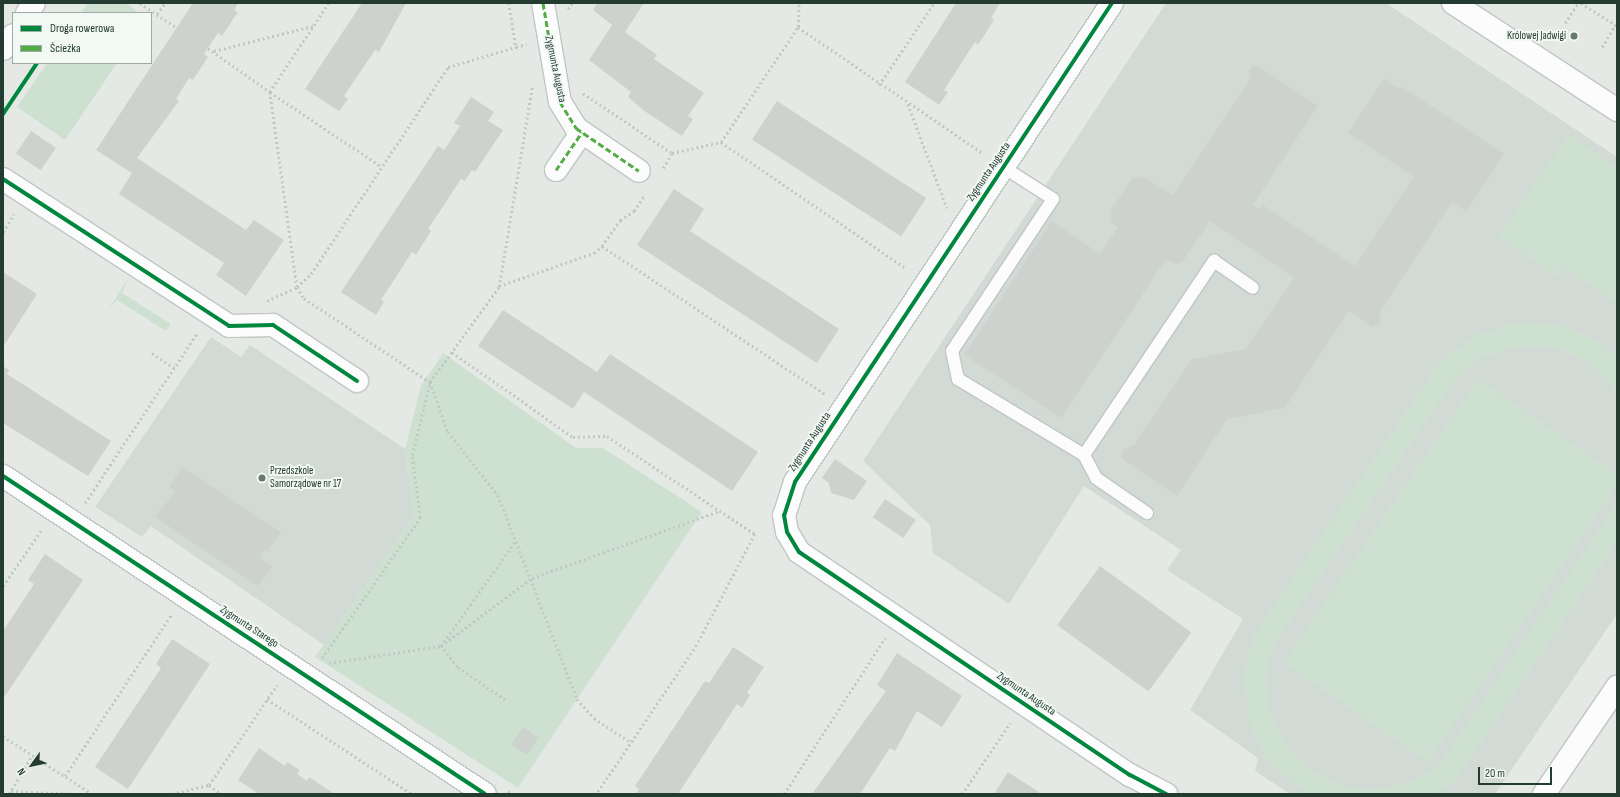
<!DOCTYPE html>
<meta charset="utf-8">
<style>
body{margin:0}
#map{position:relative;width:1620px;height:797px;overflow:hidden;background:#e4e9e6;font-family:"Sofia Sans Condensed",sans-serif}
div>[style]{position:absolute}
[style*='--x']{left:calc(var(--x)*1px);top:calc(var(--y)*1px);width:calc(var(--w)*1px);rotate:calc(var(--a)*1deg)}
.built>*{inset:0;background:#d2dad6}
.green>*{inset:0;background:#cee1d1}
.building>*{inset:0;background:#cdd2cf;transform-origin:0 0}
.path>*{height:2.5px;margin-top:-1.25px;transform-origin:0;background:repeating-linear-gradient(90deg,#c1c9c4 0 2px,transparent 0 5px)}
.roads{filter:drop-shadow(1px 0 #c1c6c3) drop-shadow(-1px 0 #c1c6c3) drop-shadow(0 1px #c1c6c3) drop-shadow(0 -1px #c1c6c3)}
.lane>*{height:12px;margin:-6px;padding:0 6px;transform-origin:6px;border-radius:6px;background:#fbfcfb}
.street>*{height:22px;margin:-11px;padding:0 11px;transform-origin:11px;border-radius:11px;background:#fbfcfb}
.secondary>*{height:22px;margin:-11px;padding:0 11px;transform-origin:11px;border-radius:11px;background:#fbfcfb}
.quiet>*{height:3px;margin-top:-1.5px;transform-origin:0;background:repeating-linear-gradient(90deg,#53ac45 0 6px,transparent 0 9px)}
.cycleway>*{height:4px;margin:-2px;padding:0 2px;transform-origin:2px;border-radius:2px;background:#00873e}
.dots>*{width:11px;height:11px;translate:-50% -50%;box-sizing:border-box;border:2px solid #f2f8f4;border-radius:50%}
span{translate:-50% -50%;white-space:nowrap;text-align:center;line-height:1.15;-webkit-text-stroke:4px #f2f8f4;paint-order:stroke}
.poi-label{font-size:11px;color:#233b31}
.right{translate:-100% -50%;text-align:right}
.left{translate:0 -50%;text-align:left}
.street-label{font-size:11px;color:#233b31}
.frame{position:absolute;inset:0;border:4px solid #233b31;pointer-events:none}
.legend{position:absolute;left:12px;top:12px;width:140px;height:52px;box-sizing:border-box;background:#f2f8f4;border:1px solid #9faca6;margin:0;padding:5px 7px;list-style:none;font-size:12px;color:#233b31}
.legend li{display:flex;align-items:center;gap:8px;height:20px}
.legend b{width:20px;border:1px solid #9faca6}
.north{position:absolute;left:12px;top:745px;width:40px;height:40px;-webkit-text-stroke:3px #f2f8f4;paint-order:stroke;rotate:237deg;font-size:11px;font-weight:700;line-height:16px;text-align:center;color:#233b31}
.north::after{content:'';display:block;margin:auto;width:14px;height:18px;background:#233b31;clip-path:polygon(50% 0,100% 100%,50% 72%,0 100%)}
.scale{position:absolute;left:1478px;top:767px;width:74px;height:18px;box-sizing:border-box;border:2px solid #233b31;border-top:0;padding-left:5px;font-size:12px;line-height:14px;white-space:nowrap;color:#233b31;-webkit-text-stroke:3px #f2f8f4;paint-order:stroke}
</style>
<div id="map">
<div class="built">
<i style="clip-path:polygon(1166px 3px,1386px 3px,1617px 157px,1617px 614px,1495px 794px,1290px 794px,1255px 771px,1258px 758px,1190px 710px,1243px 619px,1167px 570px,1181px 550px,1084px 486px,1009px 604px,933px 553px,930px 525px,863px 461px)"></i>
<i style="clip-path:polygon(211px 337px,241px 357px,250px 345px,405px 449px,414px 517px,324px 645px,151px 526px,142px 537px,95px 507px)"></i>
</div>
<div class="green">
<i style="clip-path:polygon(88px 3px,126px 3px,139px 13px,81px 13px)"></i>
<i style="clip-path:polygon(47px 63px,117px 63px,65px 140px,17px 107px)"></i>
<i style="clip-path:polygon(1569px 135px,1617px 168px,1617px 303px,1565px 268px,1582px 241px,1558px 277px,1499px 236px)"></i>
<i style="clip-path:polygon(129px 277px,122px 293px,171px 324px,166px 331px,117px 300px,108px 310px)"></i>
<i style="clip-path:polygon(1516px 323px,1560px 325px,1600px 342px,1617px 358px,1617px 392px,1587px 361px,1555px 347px,1519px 346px,1485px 356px,1456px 377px,1273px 646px,1266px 680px,1270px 715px,1286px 746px,1310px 771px,1342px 786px,1377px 790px,1411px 782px,1440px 764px,1617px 503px,1617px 542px,1456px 780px,1434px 794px,1307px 794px,1267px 760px,1249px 721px,1244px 679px,1253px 637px,1440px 362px,1475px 336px)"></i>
<i style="clip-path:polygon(443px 353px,576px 448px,603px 448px,702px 512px,518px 788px,315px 657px,414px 517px,405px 449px,421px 386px)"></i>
<i style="clip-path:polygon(1478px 379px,1617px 474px,1617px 485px,1428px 762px,1284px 663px)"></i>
</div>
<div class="building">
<i style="clip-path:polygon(193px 3px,238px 3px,234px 10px,238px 12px,222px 36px,218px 33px,204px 54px,208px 57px,193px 80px,189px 78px,176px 99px,179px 101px,137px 158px,246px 230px,254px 220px,284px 240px,246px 296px,216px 275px,224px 263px,119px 194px,132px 173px,96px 150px)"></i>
<i style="clip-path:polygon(362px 3px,406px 3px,379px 52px,375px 50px,344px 96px,348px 99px,339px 111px,305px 89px)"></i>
<i style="clip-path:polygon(597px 3px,644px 3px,625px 32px,657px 55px,654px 59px,704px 93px,688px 116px,693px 119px,682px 136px,643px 110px,628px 97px,631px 92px,589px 60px,612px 25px,593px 10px)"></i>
<i style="clip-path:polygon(956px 3px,1000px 3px,991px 18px,994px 20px,978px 45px,975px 42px,944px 90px,948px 92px,939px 105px,905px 82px)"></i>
<i style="clip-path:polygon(1253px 66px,1258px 66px,1318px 106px,1253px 205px,1260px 210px,1263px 205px,1355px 266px,1414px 177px,1348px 133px,1384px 79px,1399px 89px,1401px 86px,1504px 154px,1466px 211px,1452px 202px,1379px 313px,1381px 320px,1378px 325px,1372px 327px,1349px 310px,1285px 408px,1227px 419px,1177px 496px,1122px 459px,1122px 450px,1134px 445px,1192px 359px,1246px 349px,1294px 278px,1210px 221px,1183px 261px,1176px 264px,1166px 259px,1061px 418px,964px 355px,1052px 221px,1100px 254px,1118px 227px,1111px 222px,1110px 211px,1132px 179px,1142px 176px,1173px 195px,1251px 78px,1249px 71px)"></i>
<i style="clip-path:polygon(471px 97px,494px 112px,488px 121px,503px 130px,475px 172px,472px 170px,465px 181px,461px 179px,428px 229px,431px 231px,416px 255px,412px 252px,381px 300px,384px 302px,376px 315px,341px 292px,438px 146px,444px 150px,460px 126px,454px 123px)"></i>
<i style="left:777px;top:101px;width:178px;height:46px;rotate:33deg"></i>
<i style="left:31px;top:131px;width:30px;height:27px;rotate:34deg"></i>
<i style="clip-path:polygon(674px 189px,704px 209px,690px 231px,839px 329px,817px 363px,637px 245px)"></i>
<i style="clip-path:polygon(3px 272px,37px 294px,3px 347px)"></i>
<i style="clip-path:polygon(503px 310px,597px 372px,610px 354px,758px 452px,732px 491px,584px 392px,573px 409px,478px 346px)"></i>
<i style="clip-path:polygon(3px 366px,9px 370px,7px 374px,111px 441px,88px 476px,3px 423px)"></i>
<i style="clip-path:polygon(835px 459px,867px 481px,854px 500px,831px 493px,829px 483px,822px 478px)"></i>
<i style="clip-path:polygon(182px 467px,281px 532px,267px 552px,264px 550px,259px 558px,272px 566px,258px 586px,155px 517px,175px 492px,169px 487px)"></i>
<i style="left:885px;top:499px;width:37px;height:22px;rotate:34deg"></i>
<i style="clip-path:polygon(45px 554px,83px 580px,3px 699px,3px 631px,34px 584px,28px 580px)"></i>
<i style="left:1100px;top:566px;width:113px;height:73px;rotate:36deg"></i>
<i style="clip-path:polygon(172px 639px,210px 664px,128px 789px,95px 767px,161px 668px,156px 664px)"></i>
<i style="clip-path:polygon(733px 647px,764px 667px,747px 693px,750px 695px,742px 708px,737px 704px,678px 794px,636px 794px,639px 789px,635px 786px,705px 681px,709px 683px)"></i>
<i style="clip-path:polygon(897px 653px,962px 696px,942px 727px,917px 711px,895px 751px,890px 748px,860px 794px,812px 794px,886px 691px,877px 685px)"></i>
<i style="left:523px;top:727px;width:19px;height:21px;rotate:35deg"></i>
<i style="clip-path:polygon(259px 748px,285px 766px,287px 762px,300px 770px,297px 774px,307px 781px,309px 777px,333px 793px,259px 794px,238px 780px)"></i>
<i style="clip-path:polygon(1008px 772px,1039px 792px,1038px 794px,994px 794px)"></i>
</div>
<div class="path">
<i style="--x:140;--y:3;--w:45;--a:34"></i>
<i style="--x:329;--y:3;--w:107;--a:123.5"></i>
<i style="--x:270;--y:92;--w:135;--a:33.8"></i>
<i style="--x:509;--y:3;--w:45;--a:81"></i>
<i style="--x:516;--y:47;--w:11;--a:-15"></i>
<i style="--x:1581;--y:3;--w:43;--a:32.6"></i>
<i style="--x:568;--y:9;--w:7;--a:-56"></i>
<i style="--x:157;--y:14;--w:14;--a:-54"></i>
<i style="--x:1565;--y:23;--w:24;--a:-57"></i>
<i style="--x:798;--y:27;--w:225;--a:34.3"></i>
<i style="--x:1602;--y:47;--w:26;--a:-59"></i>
<i style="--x:208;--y:48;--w:76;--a:35.4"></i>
<i style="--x:270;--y:92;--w:197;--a:82.1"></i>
<i style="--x:297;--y:287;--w:13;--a:58"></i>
<i style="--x:304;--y:298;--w:151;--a:33.7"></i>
<i style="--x:430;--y:382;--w:117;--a:-54"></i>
<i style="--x:499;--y:287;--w:203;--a:-80.6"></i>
<i style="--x:214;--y:51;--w:102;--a:-14.2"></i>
<i style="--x:879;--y:85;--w:99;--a:-56.1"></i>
<i style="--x:583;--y:93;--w:107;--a:34"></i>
<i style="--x:672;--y:153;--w:50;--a:-12.7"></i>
<i style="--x:721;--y:142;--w:138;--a:-56.2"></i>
<i style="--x:798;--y:27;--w:24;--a:-88"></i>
<i style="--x:908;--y:104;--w:111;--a:69.4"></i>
<i style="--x:721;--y:142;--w:225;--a:34.3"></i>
<i style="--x:663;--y:168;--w:17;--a:-59"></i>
<i style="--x:3;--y:232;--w:21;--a:-59"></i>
<i style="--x:602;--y:246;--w:32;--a:-55"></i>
<i style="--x:620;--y:220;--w:17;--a:-33"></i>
<i style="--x:634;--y:211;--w:20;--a:-57"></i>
<i style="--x:499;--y:286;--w:101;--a:-19.2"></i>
<i style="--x:594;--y:253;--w:11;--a:-41"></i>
<i style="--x:602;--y:246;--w:268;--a:33.6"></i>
<i style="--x:267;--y:301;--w:33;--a:-25"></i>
<i style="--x:297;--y:287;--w:19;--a:-43"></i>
<i style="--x:311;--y:274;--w:248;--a:-56.5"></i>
<i style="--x:448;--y:67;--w:71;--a:-16.4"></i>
<i style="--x:452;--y:352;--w:148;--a:35.1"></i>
<i style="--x:573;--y:437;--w:34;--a:-2"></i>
<i style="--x:607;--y:436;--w:178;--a:33.5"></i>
<i style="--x:755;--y:534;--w:125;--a:117.6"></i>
<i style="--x:697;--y:645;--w:179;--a:123.9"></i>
<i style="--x:152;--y:353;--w:27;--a:34"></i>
<i style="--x:85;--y:503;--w:204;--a:-56.6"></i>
<i style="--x:3;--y:586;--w:69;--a:-55.6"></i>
<i style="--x:322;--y:658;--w:171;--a:-55"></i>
<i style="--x:420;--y:518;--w:64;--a:-97.2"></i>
<i style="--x:412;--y:455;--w:75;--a:-76.1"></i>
<i style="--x:430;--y:382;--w:53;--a:70.2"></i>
<i style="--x:448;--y:432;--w:80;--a:51.6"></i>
<i style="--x:498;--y:495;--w:219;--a:68.8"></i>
<i style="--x:577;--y:699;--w:25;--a:48"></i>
<i style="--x:594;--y:718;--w:45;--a:33.3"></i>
<i style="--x:329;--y:663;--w:113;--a:-8.6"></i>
<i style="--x:441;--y:646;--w:114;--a:-36.8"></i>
<i style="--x:532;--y:578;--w:199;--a:-19.7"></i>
<i style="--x:267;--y:699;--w:173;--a:33.2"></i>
<i style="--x:505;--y:700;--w:58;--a:-145.5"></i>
<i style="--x:457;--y:667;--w:26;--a:-127"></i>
<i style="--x:441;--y:646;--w:130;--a:-54.7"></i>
<i style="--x:3;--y:736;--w:106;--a:33.1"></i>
<i style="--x:65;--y:776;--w:194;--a:-56.6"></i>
<i style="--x:209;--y:785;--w:16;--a:35"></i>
<i style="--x:11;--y:791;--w:64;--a:2.7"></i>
<i style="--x:508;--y:791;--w:6;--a:31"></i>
<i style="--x:9;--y:794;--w:45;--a:-59.5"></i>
<i style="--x:172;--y:794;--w:38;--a:-14"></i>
<i style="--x:209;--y:785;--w:121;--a:-55.8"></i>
<i style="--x:784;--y:794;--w:186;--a:-57.1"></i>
<i style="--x:962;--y:794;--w:86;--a:-55.9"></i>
</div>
<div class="roads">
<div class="lane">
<i style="--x:1003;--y:167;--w:59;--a:32.6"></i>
<i style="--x:1053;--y:199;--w:182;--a:123.6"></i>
<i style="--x:952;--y:351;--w:29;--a:78"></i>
<i style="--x:958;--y:379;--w:147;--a:31.1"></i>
<i style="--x:1084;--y:455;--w:26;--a:62"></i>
<i style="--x:1096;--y:478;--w:62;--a:34.5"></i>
<i style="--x:1084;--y:455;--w:234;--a:-56.2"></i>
<i style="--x:1214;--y:261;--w:47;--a:34.7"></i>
</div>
<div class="street">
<i style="--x:543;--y:3;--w:100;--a:80.3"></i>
<i style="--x:560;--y:102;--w:31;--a:58"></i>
<i style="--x:576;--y:128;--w:76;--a:34.3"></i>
<i style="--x:1112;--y:3;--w:574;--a:123.5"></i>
<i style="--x:795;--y:482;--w:35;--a:108"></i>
<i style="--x:784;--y:515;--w:17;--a:80"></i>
<i style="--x:787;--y:532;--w:23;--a:59"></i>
<i style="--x:799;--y:552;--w:399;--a:34"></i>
<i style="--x:1130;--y:775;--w:41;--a:27.8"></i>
<i style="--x:556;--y:170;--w:46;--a:-55.6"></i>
<i style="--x:3;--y:179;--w:270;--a:33"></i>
<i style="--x:229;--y:326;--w:44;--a:-1.3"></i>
<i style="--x:273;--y:325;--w:101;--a:33.7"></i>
<i style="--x:3;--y:476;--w:577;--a:33.41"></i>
<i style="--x:1544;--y:794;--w:130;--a:-55.7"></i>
</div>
<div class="secondary">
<i style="--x:1453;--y:3;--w:196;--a:33.1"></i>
<i style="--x:27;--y:13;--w:12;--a:-55"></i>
<i style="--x:3;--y:49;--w:17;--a:-54"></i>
</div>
</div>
<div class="quiet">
<i style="--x:543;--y:3;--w:100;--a:80.3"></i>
<i style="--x:560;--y:102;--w:31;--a:58"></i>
<i style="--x:576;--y:128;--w:76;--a:34.3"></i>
<i style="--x:556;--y:170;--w:46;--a:-55.6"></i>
</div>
<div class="cycleway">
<i style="--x:1112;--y:3;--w:574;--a:123.5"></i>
<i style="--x:795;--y:482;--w:35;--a:108"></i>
<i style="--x:784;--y:515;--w:17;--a:80"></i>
<i style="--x:787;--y:532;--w:23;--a:59"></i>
<i style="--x:799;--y:552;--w:399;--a:34"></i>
<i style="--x:1130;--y:775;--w:41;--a:27.8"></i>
<i style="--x:3;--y:114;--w:61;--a:-56.3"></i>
<i style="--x:3;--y:179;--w:270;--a:33"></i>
<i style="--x:229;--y:326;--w:44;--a:-1.3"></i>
<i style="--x:273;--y:325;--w:101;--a:33.7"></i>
<i style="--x:3;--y:476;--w:577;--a:33.41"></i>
</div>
<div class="dots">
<i style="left:1574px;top:36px;background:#677870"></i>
<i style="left:262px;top:478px;background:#677870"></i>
</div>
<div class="poi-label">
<span class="right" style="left:1566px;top:36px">Królowej Jadwigi</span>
<span class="left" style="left:270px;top:478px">Przedszkole<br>Samorządowe nr 17</span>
</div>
<div class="street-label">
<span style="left:555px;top:69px;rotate:78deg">Zygmunta Augusta</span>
<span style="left:989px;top:172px;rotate:-56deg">Zygmunta Augusta</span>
<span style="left:810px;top:442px;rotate:-57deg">Zygmunta Augusta</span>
<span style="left:249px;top:627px;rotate:33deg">Zygmunta Starego</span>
<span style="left:1026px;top:694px;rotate:34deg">Zygmunta Augusta</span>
</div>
<div class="frame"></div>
<ul class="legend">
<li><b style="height:5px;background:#00873e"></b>Droga rowerowa</li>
<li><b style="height:5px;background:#53ac45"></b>Ścieżka</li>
</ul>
<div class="north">N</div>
<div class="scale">20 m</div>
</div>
